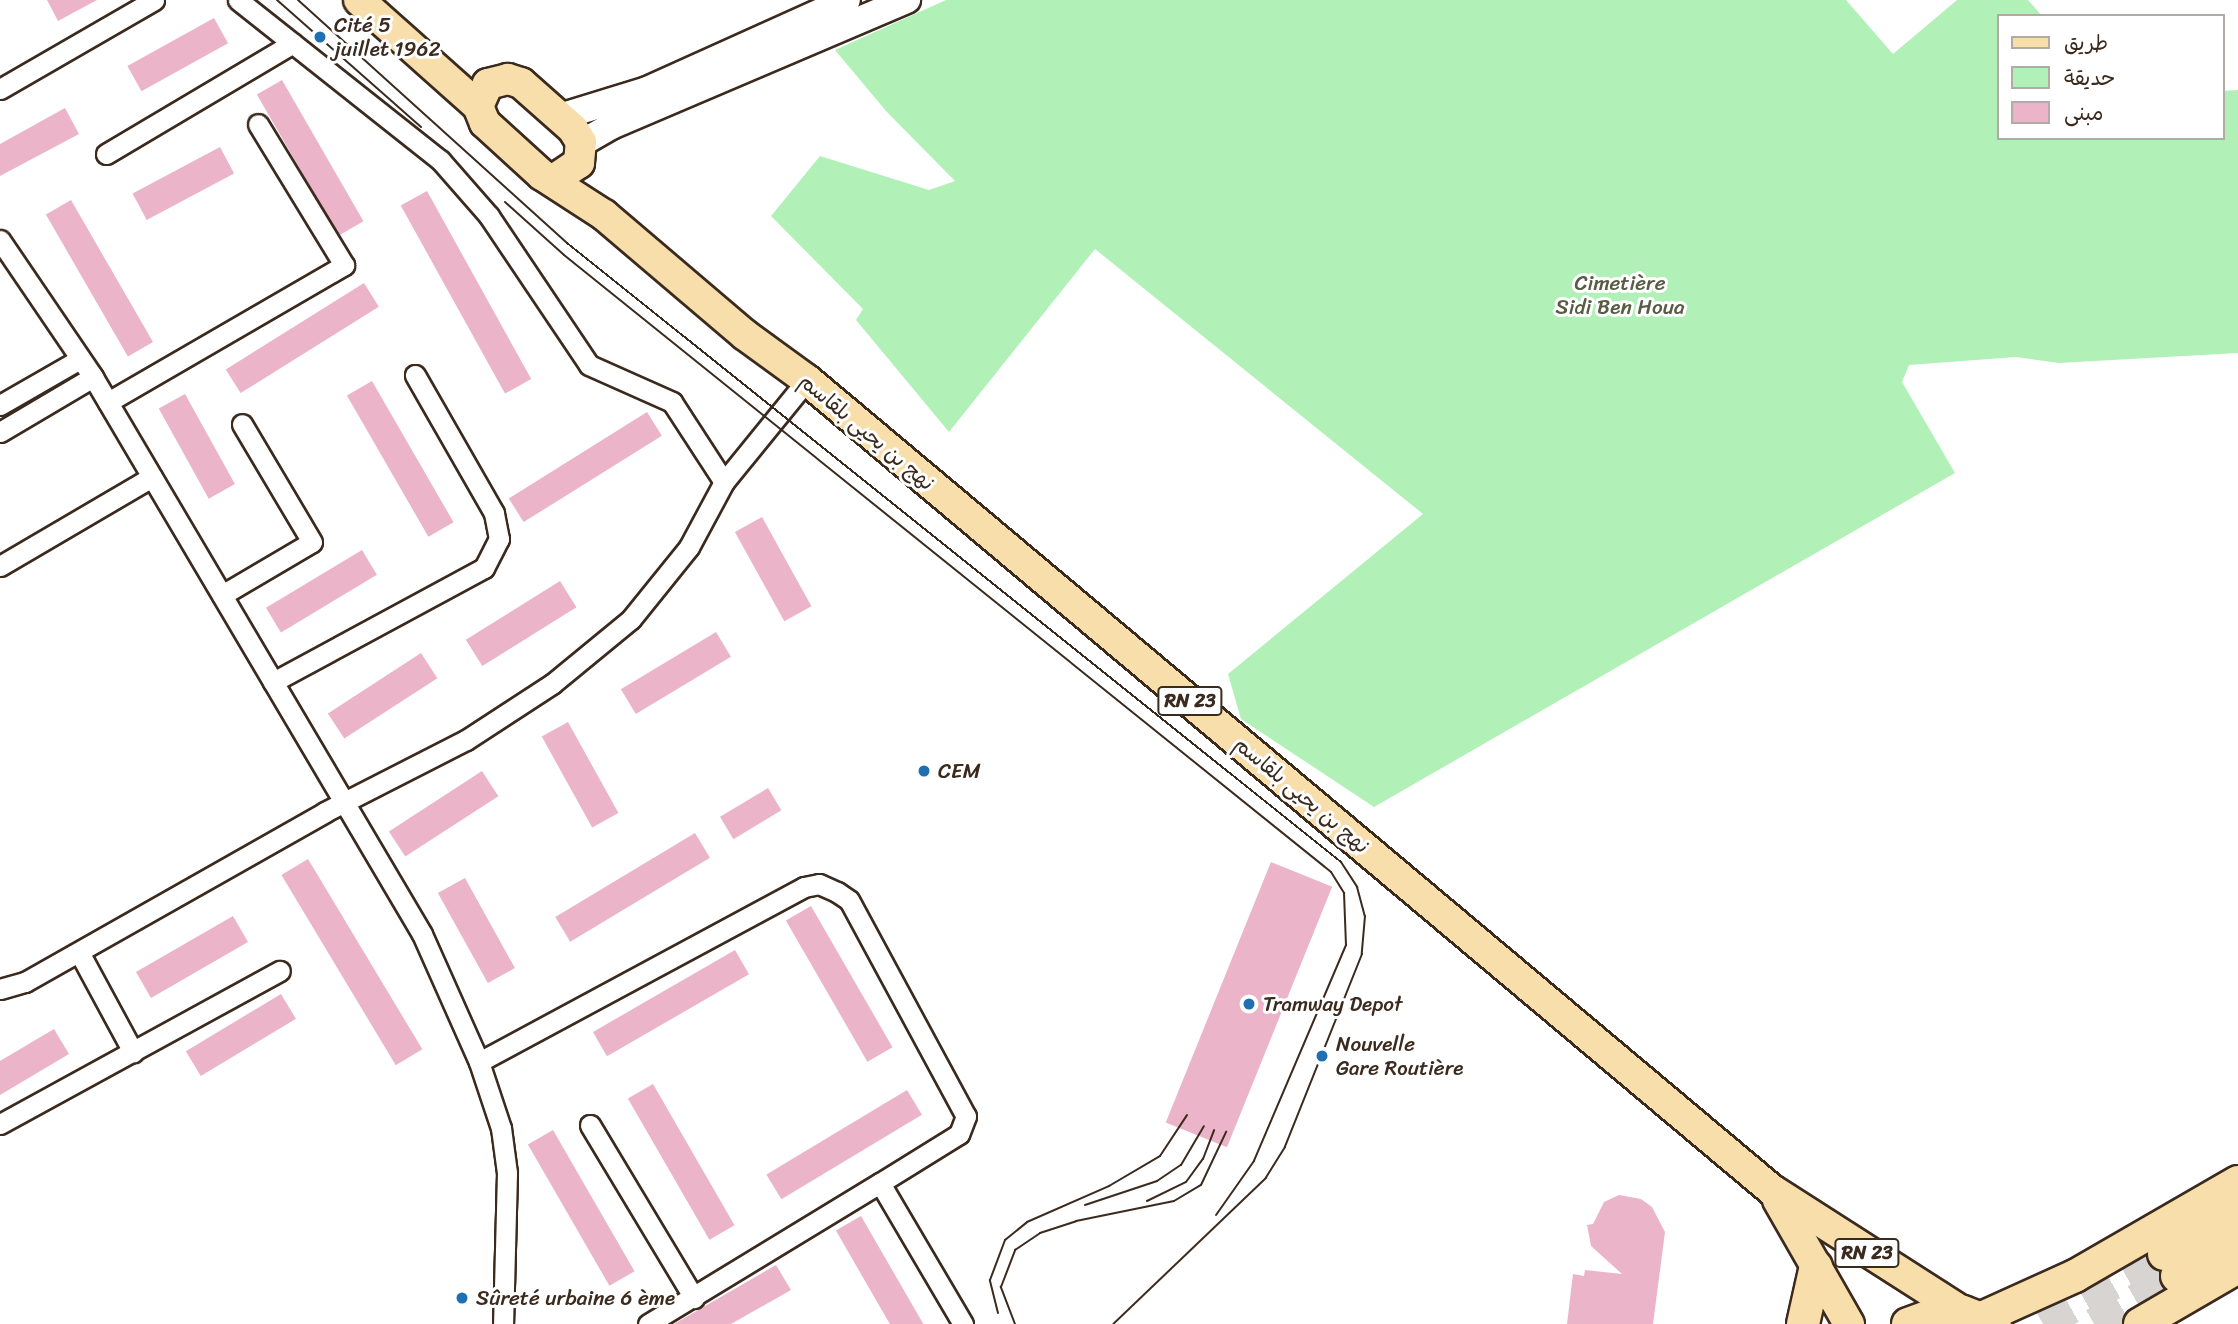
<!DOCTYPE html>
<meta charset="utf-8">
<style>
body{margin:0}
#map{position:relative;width:2238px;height:1324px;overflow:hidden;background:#fff;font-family:Sriracha,"Playpen Sans Arabic",sans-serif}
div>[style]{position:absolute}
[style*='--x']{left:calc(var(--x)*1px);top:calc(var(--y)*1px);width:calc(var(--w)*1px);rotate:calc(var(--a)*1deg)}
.green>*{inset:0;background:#b1f1b8}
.building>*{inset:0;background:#ebb4c9;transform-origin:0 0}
.trunk-tunnel>*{height:32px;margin-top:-16px;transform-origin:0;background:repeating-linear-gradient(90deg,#d8d4d2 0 32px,transparent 0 48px)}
.roads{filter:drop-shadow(2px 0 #3b2a1e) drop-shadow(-2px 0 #3b2a1e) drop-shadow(0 2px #3b2a1e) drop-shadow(0 -2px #3b2a1e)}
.minor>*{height:19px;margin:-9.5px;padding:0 9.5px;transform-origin:9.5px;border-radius:9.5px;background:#fff}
.secondary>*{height:26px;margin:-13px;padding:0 13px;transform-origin:13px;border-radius:13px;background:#fff}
.primary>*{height:30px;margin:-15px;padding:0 15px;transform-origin:15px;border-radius:15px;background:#f8deab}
.trunk>*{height:32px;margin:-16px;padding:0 16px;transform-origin:16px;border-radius:16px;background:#f8deab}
.tram>*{height:2px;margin:-1px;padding:0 1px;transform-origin:1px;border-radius:1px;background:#3b2a1e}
.dots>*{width:19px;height:19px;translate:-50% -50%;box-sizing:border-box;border:4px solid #fff;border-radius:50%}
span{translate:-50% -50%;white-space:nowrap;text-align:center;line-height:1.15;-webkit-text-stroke:6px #fff;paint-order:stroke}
.shield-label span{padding:2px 5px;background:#fff;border:2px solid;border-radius:5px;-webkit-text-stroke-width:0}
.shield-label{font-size:19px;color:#3b2a1e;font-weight:700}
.poi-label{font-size:21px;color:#3b2a1e}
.left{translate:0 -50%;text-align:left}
.park-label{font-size:21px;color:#585c44}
.street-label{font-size:21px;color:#3b2a1e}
.legend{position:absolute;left:1997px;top:14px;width:228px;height:126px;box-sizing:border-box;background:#fff;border:2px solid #b1aaa5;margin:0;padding:9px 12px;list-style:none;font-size:21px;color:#3b2a1e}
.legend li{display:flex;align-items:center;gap:14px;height:35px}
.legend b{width:35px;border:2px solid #b1aaa5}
</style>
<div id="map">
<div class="green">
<i style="clip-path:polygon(946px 0,1846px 0,1893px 54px,1957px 0,2028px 0,2042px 16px,1998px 16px,1998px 138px,2222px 138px,2222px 91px,2238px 90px,2238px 353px,2059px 363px,2016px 357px,1909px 365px,1902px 382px,1955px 473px,1374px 807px,1241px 719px,1228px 674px,1423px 514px,1095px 249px,949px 432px,856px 320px,863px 309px,771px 216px,820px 156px,929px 190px,955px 181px,886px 111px,835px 50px)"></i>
</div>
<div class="building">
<i style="clip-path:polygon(47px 0,97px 0,58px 21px)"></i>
<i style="left:214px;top:18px;width:29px;height:99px;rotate:61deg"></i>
<i style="left:282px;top:80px;width:163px;height:29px;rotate:60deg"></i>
<i style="clip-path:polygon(65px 108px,79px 134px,0 176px,0 144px)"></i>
<i style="left:220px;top:147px;width:30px;height:99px;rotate:62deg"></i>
<i style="left:427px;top:191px;width:215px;height:30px;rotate:61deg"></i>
<i style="left:71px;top:200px;width:164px;height:29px;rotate:60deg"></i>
<i style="left:364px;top:283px;width:28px;height:163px;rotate:58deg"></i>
<i style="left:372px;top:381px;width:163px;height:29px;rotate:60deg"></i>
<i style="left:185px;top:394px;width:103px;height:30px;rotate:61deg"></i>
<i style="left:647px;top:412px;width:28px;height:163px;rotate:58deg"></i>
<i style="left:762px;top:517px;width:102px;height:31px;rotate:61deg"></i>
<i style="left:362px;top:550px;width:29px;height:112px;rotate:59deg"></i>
<i style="left:560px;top:581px;width:31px;height:111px;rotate:58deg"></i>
<i style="left:716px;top:632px;width:29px;height:111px;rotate:59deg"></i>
<i style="left:421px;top:653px;width:30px;height:111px;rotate:57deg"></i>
<i style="left:568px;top:722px;width:104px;height:30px;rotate:61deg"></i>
<i style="left:482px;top:771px;width:30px;height:111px;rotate:57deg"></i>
<i style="left:768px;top:788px;width:26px;height:56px;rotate:59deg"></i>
<i style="left:695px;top:833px;width:29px;height:163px;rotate:59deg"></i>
<i style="left:308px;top:859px;width:222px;height:31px;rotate:59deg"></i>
<i style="left:1271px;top:862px;width:66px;height:281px;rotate:22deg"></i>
<i style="left:465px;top:878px;width:103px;height:31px;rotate:61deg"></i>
<i style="left:811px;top:906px;width:163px;height:29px;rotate:60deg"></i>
<i style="left:233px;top:916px;width:30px;height:112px;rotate:60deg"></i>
<i style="left:735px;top:950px;width:28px;height:164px;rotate:60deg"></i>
<i style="left:281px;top:994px;width:29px;height:111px;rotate:59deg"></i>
<i style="clip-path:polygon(54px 1029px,69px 1054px,0 1095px,0 1061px)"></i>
<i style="left:653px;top:1084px;width:163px;height:29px;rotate:60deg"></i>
<i style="left:907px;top:1090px;width:29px;height:164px;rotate:59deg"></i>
<i style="left:553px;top:1130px;width:163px;height:29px;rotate:60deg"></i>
<i style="clip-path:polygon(1619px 1195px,1641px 1199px,1652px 1207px,1665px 1232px,1653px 1324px,1567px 1324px,1573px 1274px,1584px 1276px,1585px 1270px,1622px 1274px,1591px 1246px,1587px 1225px,1593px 1224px,1604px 1202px)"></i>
<i style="left:861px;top:1216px;width:125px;height:29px;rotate:60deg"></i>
<i style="clip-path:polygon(776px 1265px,791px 1290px,731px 1324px,674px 1324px)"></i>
</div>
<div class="trunk-tunnel">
<i style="--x:2043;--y:1324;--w:140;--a:-30"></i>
<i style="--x:2094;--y:1324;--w:96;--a:-30"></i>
</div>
<div class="roads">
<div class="minor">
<i style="--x:238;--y:0;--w:258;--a:38.4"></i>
<i style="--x:440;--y:160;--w:74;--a:48.8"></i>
<i style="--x:489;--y:216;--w:179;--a:56.1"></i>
<i style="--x:589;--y:365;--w:91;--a:24"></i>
<i style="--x:672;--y:402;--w:95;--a:57"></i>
<i style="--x:0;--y:89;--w:178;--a:-30"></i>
<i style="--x:106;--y:154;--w:217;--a:-30.7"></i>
<i style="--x:0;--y:240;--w:166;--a:55.8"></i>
<i style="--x:93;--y:377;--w:647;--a:59.43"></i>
<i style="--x:422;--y:934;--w:140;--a:66"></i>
<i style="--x:479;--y:1062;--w:70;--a:71.6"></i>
<i style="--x:501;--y:1128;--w:45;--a:82.4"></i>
<i style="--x:507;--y:1173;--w:151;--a:91.5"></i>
<i style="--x:108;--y:402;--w:273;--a:-30.1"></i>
<i style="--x:344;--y:265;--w:165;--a:-121.4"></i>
<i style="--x:0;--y:405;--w:92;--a:-29.9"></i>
<i style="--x:0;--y:432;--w:108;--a:-30.6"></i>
<i style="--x:0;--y:566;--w:176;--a:-30.4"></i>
<i style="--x:222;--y:595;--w:104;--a:-30.5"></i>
<i style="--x:312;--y:542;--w:137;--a:-120.7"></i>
<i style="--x:273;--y:682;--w:240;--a:-28.4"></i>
<i style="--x:484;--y:568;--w:33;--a:-63"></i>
<i style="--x:499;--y:539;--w:26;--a:-101"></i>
<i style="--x:494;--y:513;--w:159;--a:-119.8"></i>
<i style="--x:79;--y:952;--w:114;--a:61.6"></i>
<i style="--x:0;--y:989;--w:26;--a:-16"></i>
<i style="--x:25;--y:982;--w:345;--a:-29.5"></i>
<i style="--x:325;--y:812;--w:158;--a:-27.1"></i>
<i style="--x:466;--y:740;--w:103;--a:-33.1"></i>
<i style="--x:552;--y:684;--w:102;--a:-39.4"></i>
<i style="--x:631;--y:619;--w:92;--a:-51.1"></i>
<i style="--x:689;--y:547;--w:74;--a:-61.7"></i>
<i style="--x:724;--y:482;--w:132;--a:-50.9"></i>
<i style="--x:479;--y:1062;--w:369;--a:-28.3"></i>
<i style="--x:804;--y:887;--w:15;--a:-11"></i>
<i style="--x:819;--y:884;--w:20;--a:24"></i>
<i style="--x:837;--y:892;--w:14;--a:34"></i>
<i style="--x:849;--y:900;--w:246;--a:61.6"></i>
<i style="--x:966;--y:1116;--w:19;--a:111"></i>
<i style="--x:959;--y:1134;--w:93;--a:148.2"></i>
<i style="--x:880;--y:1183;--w:164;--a:59.5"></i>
<i style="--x:0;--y:1124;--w:319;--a:-28.7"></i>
<i style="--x:590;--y:1125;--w:202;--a:59"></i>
<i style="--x:648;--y:1324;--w:271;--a:-31.3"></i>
</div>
<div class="secondary">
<i style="--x:560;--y:117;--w:91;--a:-17.2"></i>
<i style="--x:647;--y:90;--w:219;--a:-24.2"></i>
<i style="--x:580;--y:144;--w:36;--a:-30"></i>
<i style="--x:611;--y:126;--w:322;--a:-23.1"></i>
</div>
<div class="primary">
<i style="--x:359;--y:0;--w:159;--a:41.7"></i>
<i style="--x:555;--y:179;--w:29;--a:-34"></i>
<i style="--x:579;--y:163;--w:21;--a:-85"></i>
<i style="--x:581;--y:142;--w:15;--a:-122"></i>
<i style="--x:573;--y:129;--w:69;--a:-138.5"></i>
<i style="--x:521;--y:83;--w:14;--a:-163"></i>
<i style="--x:508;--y:79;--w:21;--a:166"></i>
<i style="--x:488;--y:84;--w:24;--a:114"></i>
<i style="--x:478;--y:106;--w:18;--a:68"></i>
<i style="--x:485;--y:123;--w:77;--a:42.4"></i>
<i style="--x:542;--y:175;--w:74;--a:32.8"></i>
<i style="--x:604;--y:215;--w:185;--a:40.4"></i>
<i style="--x:745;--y:335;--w:77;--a:36"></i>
<i style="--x:807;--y:380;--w:1260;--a:40.01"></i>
<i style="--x:1772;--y:1190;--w:227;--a:32.6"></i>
<i style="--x:1778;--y:1200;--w:143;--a:60.2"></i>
</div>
<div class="trunk">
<i style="--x:2164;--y:1254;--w:87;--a:-31.3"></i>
<i style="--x:2177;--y:1276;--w:71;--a:-30.5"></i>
<i style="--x:1984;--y:1317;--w:100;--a:-24.3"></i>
<i style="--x:2075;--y:1276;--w:188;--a:-30"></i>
<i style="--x:1803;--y:1324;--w:59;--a:-77.4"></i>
<i style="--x:1908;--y:1324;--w:35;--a:-20"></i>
<i style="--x:1941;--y:1312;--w:22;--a:0"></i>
<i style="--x:1963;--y:1312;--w:34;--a:21"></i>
<i style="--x:2140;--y:1324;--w:113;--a:-30.2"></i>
</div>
</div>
<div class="tram">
<i style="--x:277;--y:0;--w:192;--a:41.4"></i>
<i style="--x:298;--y:0;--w:363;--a:42.1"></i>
<i style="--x:567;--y:243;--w:991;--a:38.65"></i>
<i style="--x:1341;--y:862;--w:30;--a:57"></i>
<i style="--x:1357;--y:887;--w:30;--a:75"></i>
<i style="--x:1365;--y:916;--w:38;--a:95"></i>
<i style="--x:1362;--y:954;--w:208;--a:111.8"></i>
<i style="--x:1285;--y:1147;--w:36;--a:122"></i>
<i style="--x:1266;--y:1178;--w:211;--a:136.3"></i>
<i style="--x:505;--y:202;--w:79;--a:41.9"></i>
<i style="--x:564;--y:255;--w:984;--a:38.81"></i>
<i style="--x:1331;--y:872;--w:25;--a:58"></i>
<i style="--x:1344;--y:893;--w:52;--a:87.8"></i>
<i style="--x:1346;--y:945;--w:235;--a:113.1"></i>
<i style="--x:1254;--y:1161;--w:66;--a:125.1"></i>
<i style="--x:1147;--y:1201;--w:43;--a:-26"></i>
<i style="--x:1186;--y:1182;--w:29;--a:-54"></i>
<i style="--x:1203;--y:1159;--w:31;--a:-69"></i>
<i style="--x:1085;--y:1205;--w:76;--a:-18.4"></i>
<i style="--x:1157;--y:1181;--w:29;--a:-34"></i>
<i style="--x:1181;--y:1165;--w:45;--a:-59.5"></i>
<i style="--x:998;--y:1313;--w:34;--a:-104"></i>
<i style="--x:990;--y:1280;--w:43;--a:-69.4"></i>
<i style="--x:1005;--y:1240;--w:28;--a:-39"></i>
<i style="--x:1027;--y:1222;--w:90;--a:-23.7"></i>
<i style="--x:1109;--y:1186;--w:59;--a:-30.5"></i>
<i style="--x:1160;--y:1156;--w:49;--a:-56.6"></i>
<i style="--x:1015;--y:1324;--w:40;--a:-111"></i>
<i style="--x:1001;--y:1287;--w:40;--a:-69"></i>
<i style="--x:1015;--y:1250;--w:30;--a:-34"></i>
<i style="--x:1040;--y:1233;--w:38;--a:-18"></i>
<i style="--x:1076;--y:1221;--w:100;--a:-11.5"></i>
<i style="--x:1174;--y:1201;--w:31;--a:-31"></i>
<i style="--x:1201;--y:1185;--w:59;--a:-64.7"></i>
</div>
<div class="dots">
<i style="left:320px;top:37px;background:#1f6fb2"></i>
<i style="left:924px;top:771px;background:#1f6fb2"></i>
<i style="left:1249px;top:1004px;background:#1f6fb2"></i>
<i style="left:1322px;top:1056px;background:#1f6fb2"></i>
<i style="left:462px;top:1298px;background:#1f6fb2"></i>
</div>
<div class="shield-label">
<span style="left:1190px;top:701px">RN 23</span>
<span style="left:1867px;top:1253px">RN 23</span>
</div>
<div class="poi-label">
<span class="left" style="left:334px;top:37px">Cité 5<br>juillet 1962</span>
<span class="left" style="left:938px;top:771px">CEM</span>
<span class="left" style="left:1263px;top:1004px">Tramway Depot</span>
<span class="left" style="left:1336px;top:1056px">Nouvelle<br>Gare Routière</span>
<span class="left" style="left:476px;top:1298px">Sûreté urbaine 6 ème</span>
</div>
<div class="park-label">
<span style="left:1620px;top:295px">Cimetière<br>Sidi Ben Houa</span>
</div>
<div class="street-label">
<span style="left:867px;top:432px;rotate:40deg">نهج بن يحيى بلقاسم</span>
<span style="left:1302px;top:795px;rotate:40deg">نهج بن يحيى بلقاسم</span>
</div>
<ul class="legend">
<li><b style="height:9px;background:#f8deab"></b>طريق</li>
<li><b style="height:19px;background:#b1f1b8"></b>حديقة</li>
<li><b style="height:19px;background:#ebb4c9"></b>مبنى</li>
</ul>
</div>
